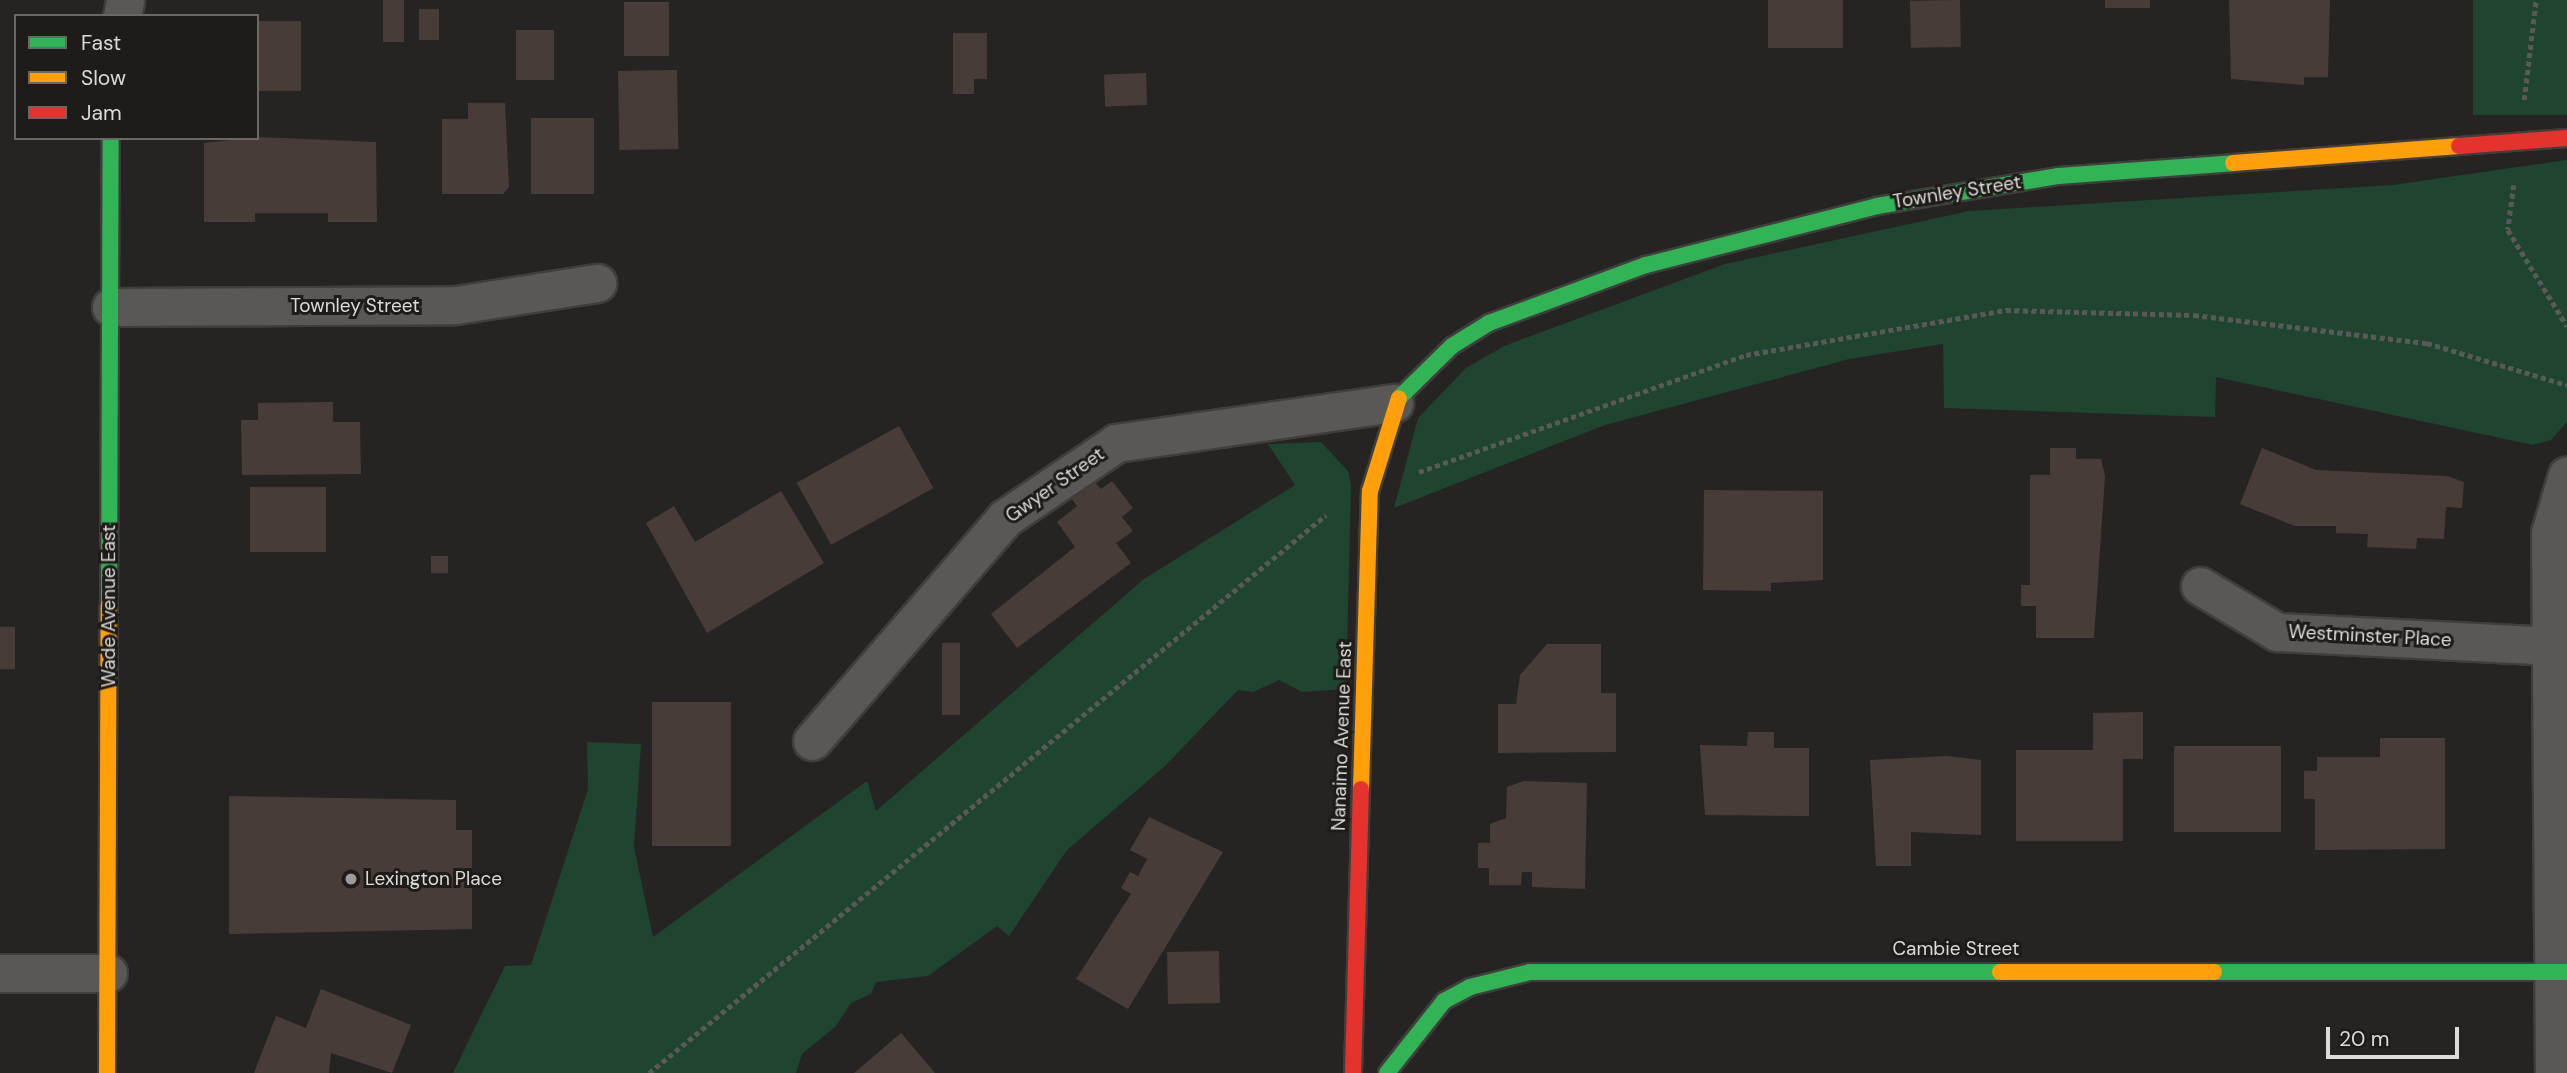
<!DOCTYPE html>
<style>
body{margin:0}
#map{position:relative;width:2567px;height:1073px;overflow:hidden;background:#262422;font-family:"DM Sans",sans-serif}
div>[style]{position:absolute}
[style*='--x']{left:calc(var(--x)*1px);top:calc(var(--y)*1px);width:calc(var(--w)*1px);rotate:calc(var(--a)*1deg)}
.green>*{inset:0;background:#1f4430;transform-origin:0 0}
.building>*{inset:0;background:#483c39;transform-origin:0 0}
.path>*{height:4.5px;margin-top:-2.25px;transform-origin:0;background:repeating-linear-gradient(90deg,#5a5958 0 5px,transparent 0 8.5px)}
.roads{filter:drop-shadow(2px 0 #403e3d) drop-shadow(-2px 0 #403e3d) drop-shadow(0 2px #403e3d) drop-shadow(0 -2px #403e3d)}
.street>*{height:37px;margin:-18.5px;padding:0 18.5px;transform-origin:18.5px;border-radius:18.5px;background:#5a5856}
.fast>*{height:16px;margin:-8px;padding:0 8px;transform-origin:8px;border-radius:8px;background:#30b455}
.slow>*{height:16px;margin:-8px;padding:0 8px;transform-origin:8px;border-radius:8px;background:#ff9f0a}
.jam>*{height:16px;margin:-8px;padding:0 8px;transform-origin:8px;border-radius:8px;background:#e5322d}
.dots>*{width:19px;height:19px;translate:-50% -50%;box-sizing:border-box;border:4px solid #1e1b18;border-radius:50%}
span{translate:-50% -50%;white-space:nowrap;text-align:center;line-height:1.15;-webkit-text-stroke:6px #1e1b18;paint-order:stroke}
.street-label{font-size:19px;color:#dddbd9}
.poi-label{font-size:19px;color:#dddbd9}
.left{translate:0 -50%;text-align:left}
.legend{position:absolute;left:14px;top:14px;width:245px;height:126px;box-sizing:border-box;background:#1e1b18;border:2px solid #6a6865;margin:0;padding:9px 12px;list-style:none;font-size:21px;color:#dddbd9}
.legend li{display:flex;align-items:center;gap:14px;height:35px}
.legend b{width:35px;border:2px solid #6a6865}
.scale{position:absolute;left:2326px;top:1027px;width:133px;height:32px;box-sizing:border-box;border:4px solid #dddbd9;border-top:0;padding-left:9px;font-size:21px;line-height:24px;white-space:nowrap;color:#dddbd9;-webkit-text-stroke:5px #1e1b18;paint-order:stroke}
</style>
<div id="map">
<div class="green">
<i style="left:2473px;top:0;width:94px;height:115px"></i>
<i style="clip-path:polygon(2567px 160px,2567px 422px,2551px 440px,2533px 445px,2216px 377px,2215px 417px,1944px 408px,1943px 344px,1849px 359px,1605px 425px,1394px 508px,1418px 418px,1466px 368px,1504px 346px,1725px 264px,1969px 211px,2393px 185px)"></i>
<i style="clip-path:polygon(1321px 442px,1348px 471px,1351px 486px,1346px 689px,1302px 692px,1279px 680px,1253px 692px,1238px 690px,1164px 767px,1067px 850px,1009px 936px,997px 926px,928px 976px,876px 982px,871px 994px,851px 1003px,836px 1026px,802px 1054px,796px 1073px,453px 1073px,505px 966px,531px 965px,588px 789px,587px 742px,641px 744px,634px 847px,653px 937px,867px 781px,876px 811px,1144px 579px,1295px 485px,1268px 444px)"></i>
</div>
<div class="building">
<i style="left:383px;top:0;width:21px;height:42px"></i>
<i style="left:1768px;top:0;width:75px;height:48px"></i>
<i style="left:1960px;top:0;width:47px;height:50px;rotate:89deg"></i>
<i style="left:2105px;top:0;width:45px;height:8px"></i>
<i style="clip-path:polygon(2229px 0,2330px 0,2328px 77px,2304px 77px,2304px 85px,2231px 79px)"></i>
<i style="left:624px;top:2px;width:45px;height:54px"></i>
<i style="left:419px;top:9px;width:20px;height:31px"></i>
<i style="left:301px;top:21px;width:70px;height:44px;rotate:90deg"></i>
<i style="left:516px;top:30px;width:38px;height:50px"></i>
<i style="clip-path:polygon(953px 33px,987px 33px,987px 79px,974px 79px,974px 94px,953px 94px)"></i>
<i style="left:677px;top:70px;width:79px;height:59px;rotate:89deg"></i>
<i style="left:1146px;top:73px;width:32px;height:42px;rotate:88deg"></i>
<i style="clip-path:polygon(468px 103px,505px 103px,509px 187px,503px 194px,442px 194px,442px 119px,468px 119px)"></i>
<i style="left:531px;top:118px;width:63px;height:76px"></i>
<i style="clip-path:polygon(257px 137px,376px 142px,377px 222px,328px 222px,328px 213px,255px 213px,255px 222px,204px 222px,204px 143px)"></i>
<i style="clip-path:polygon(333px 402px,333px 422px,360px 422px,361px 474px,242px 475px,241px 420px,258px 420px,258px 403px)"></i>
<i style="left:899px;top:426px;width:71px;height:117px;rotate:61deg"></i>
<i style="clip-path:polygon(2050px 448px,2076px 448px,2076px 459px,2101px 459px,2105px 476px,2094px 638px,2036px 638px,2036px 606px,2021px 606px,2021px 585px,2030px 585px,2030px 475px,2050px 475px)"></i>
<i style="clip-path:polygon(2262px 448px,2316px 470px,2447px 476px,2464px 482px,2462px 508px,2446px 507px,2444px 539px,2417px 538px,2416px 549px,2367px 547px,2368px 534px,2336px 533px,2336px 526px,2295px 526px,2240px 504px)"></i>
<i style="clip-path:polygon(1093px 480px,1101px 489px,1112px 481px,1133px 508px,1122px 517px,1133px 531px,1116px 543px,1131px 563px,1017px 648px,991px 614px,1075px 547px,1057px 522px,1077px 506px,1070px 497px)"></i>
<i style="left:326px;top:487px;width:65px;height:76px;rotate:90deg"></i>
<i style="clip-path:polygon(1704px 490px,1823px 491px,1823px 580px,1771px 583px,1771px 591px,1703px 590px)"></i>
<i style="clip-path:polygon(781px 491px,824px 563px,707px 633px,646px 523px,674px 506px,695px 542px)"></i>
<i style="left:431px;top:556px;width:17px;height:17px"></i>
<i style="left:0;top:627px;width:15px;height:42px"></i>
<i style="left:942px;top:643px;width:18px;height:72px"></i>
<i style="clip-path:polygon(1547px 644px,1601px 644px,1601px 693px,1616px 693px,1616px 752px,1498px 753px,1498px 704px,1516px 704px,1520px 675px)"></i>
<i style="left:652px;top:702px;width:79px;height:144px"></i>
<i style="clip-path:polygon(2143px 712px,2143px 759px,2123px 759px,2123px 841px,2016px 841px,2016px 750px,2093px 750px,2093px 713px)"></i>
<i style="clip-path:polygon(1748px 732px,1774px 732px,1774px 748px,1809px 748px,1809px 816px,1705px 815px,1700px 745px,1747px 746px)"></i>
<i style="clip-path:polygon(2380px 738px,2445px 738px,2445px 849px,2315px 850px,2315px 799px,2304px 799px,2304px 771px,2317px 771px,2317px 757px,2380px 757px)"></i>
<i style="left:2174px;top:746px;width:107px;height:86px"></i>
<i style="clip-path:polygon(1947px 756px,1981px 760px,1981px 835px,1911px 832px,1911px 866px,1876px 866px,1870px 760px)"></i>
<i style="clip-path:polygon(1524px 781px,1587px 783px,1585px 889px,1532px 887px,1532px 872px,1522px 872px,1521px 885px,1489px 885px,1489px 868px,1478px 868px,1478px 843px,1490px 843px,1490px 824px,1506px 818px,1507px 787px)"></i>
<i style="clip-path:polygon(229px 796px,456px 800px,456px 830px,472px 830px,472px 929px,229px 934px)"></i>
<i style="clip-path:polygon(1149px 817px,1223px 852px,1128px 1009px,1076px 979px,1131px 894px,1121px 888px,1130px 872px,1138px 876px,1147px 859px,1130px 850px)"></i>
<i style="left:1219px;top:951px;width:52px;height:52px;rotate:89deg"></i>
<i style="clip-path:polygon(321px 989px,411px 1025px,392px 1073px,331px 1053px,329px 1073px,254px 1073px,276px 1016px,306px 1028px)"></i>
<i style="clip-path:polygon(901px 1033px,935px 1073px,854px 1073px)"></i>
</div>
<div class="path">
<i style="--x:2524;--y:100;--w:101;--a:-83.2"></i>
<i style="--x:2514;--y:185;--w:45;--a:97.6"></i>
<i style="--x:2508;--y:230;--w:113;--a:58.4"></i>
<i style="--x:1419;--y:472;--w:347;--a:-19.7"></i>
<i style="--x:1746;--y:355;--w:264;--a:-9.8"></i>
<i style="--x:2006;--y:310;--w:188;--a:1.5"></i>
<i style="--x:2194;--y:315;--w:235;--a:6.9"></i>
<i style="--x:2427;--y:343;--w:146;--a:16.7"></i>
<i style="--x:649;--y:1073;--w:877;--a:-39.5"></i>
</div>
<div class="roads">
<div class="street">
<i style="--x:122;--y:16;--w:16;--a:-79"></i>
<i style="--x:111;--y:307;--w:345;--a:-0.3"></i>
<i style="--x:456;--y:305;--w:143;--a:-8.9"></i>
<i style="--x:2200;--y:586;--w:90;--a:30.9"></i>
<i style="--x:2277;--y:632;--w:274;--a:2.9"></i>
<i style="--x:812;--y:741;--w:295;--a:-49.1"></i>
<i style="--x:1005;--y:518;--w:134;--a:-34"></i>
<i style="--x:1116;--y:443;--w:281;--a:-8.2"></i>
<i style="--x:0;--y:973;--w:108;--a:0"></i>
<i style="--x:2554;--y:1073;--w:540;--a:-90.42"></i>
<i style="--x:2550;--y:533;--w:60;--a:-73.7"></i>
</div>
<div class="fast">
<i style="--x:1399;--y:398;--w:74;--a:-44.5"></i>
<i style="--x:1452;--y:346;--w:44;--a:-31.9"></i>
<i style="--x:1489;--y:323;--w:167;--a:-20.3"></i>
<i style="--x:1646;--y:265;--w:238;--a:-14.3"></i>
<i style="--x:1877;--y:206;--w:183;--a:-9.4"></i>
<i style="--x:2058;--y:176;--w:175;--a:-4.2"></i>
<i style="--x:109;--y:606;--w:468;--a:-89.8"></i>
<i style="--x:2214;--y:972;--w:353;--a:0"></i>
<i style="--x:1387;--y:1073;--w:92;--a:-51.6"></i>
<i style="--x:1444;--y:1001;--w:30;--a:-28"></i>
<i style="--x:1470;--y:987;--w:62;--a:-14"></i>
<i style="--x:1530;--y:972;--w:470;--a:0"></i>
</div>
<div class="slow">
<i style="--x:2233;--y:163;--w:227;--a:-4.3"></i>
<i style="--x:1361;--y:789;--w:298;--a:-88.3"></i>
<i style="--x:1370;--y:491;--w:97;--a:-72.7"></i>
<i style="--x:2000;--y:972;--w:214;--a:0"></i>
<i style="--x:107;--y:1073;--w:467;--a:-89.8"></i>
</div>
<div class="jam">
<i style="--x:2459;--y:146;--w:108;--a:-4.2"></i>
<i style="--x:1353;--y:1073;--w:284;--a:-88.4"></i>
</div>
</div>
<div class="dots">
<i style="left:351px;top:879px;background:#9d9b99"></i>
</div>
<div class="street-label">
<span style="left:1957px;top:192px;rotate:-9deg">Townley Street</span>
<span style="left:355px;top:306px">Townley Street</span>
<span style="left:1055px;top:485px;rotate:-35deg">Gwyer Street</span>
<span style="left:109px;top:606px;rotate:-90deg">Wade Avenue East</span>
<span style="left:2370px;top:636px;rotate:3deg">Westminster Place</span>
<span style="left:1342px;top:736px;rotate:-88deg">Nanaimo Avenue East</span>
<span style="left:1956px;top:949px">Cambie Street</span>
</div>
<div class="poi-label">
<span class="left" style="left:365px;top:879px">Lexington Place</span>
</div>
<ul class="legend">
<li><b style="height:9px;background:#30b455"></b>Fast</li>
<li><b style="height:9px;background:#ff9f0a"></b>Slow</li>
<li><b style="height:9px;background:#e5322d"></b>Jam</li>
</ul>
<div class="scale">20 m</div>
</div>
